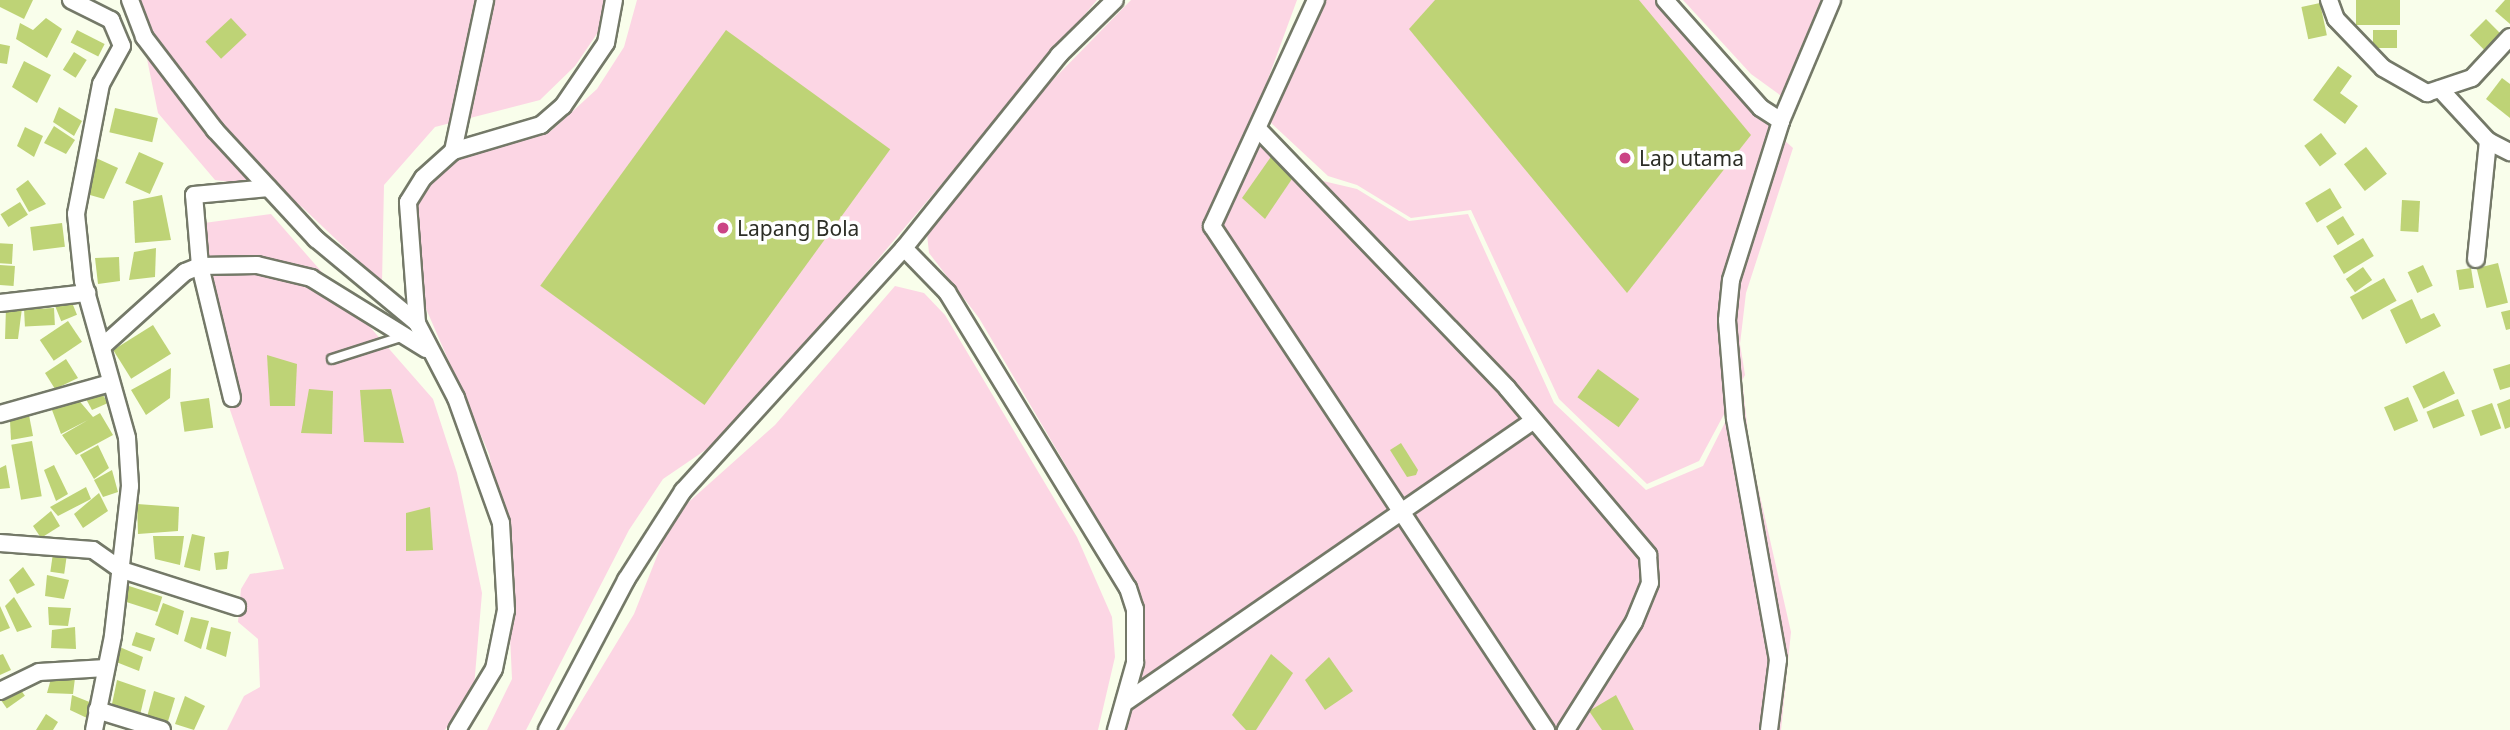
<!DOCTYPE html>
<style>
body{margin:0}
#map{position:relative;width:2510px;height:730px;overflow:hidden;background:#f9feeb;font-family:"Noto Sans",sans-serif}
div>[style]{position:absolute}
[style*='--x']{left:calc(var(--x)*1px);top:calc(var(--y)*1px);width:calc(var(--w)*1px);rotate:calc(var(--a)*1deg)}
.green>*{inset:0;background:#fcd6e4}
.building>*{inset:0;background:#bed376;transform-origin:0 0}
.roads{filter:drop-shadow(2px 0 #747968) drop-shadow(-2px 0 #747968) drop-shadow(0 2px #747968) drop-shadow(0 -2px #747968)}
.lane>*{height:8px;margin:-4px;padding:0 4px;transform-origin:4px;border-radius:4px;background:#fff}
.street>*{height:16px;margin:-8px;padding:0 8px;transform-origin:8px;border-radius:8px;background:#fff}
.dots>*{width:19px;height:19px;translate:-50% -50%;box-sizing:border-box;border:4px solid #fff;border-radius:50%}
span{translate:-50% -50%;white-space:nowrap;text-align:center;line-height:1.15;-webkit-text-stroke:7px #fff;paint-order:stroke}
.poi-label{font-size:21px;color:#2c2e26}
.left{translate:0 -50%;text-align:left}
</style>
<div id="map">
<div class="green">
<i style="clip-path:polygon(135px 0,608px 0,605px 22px,575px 66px,540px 100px,435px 127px,384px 185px,382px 283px,302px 207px,271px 187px,215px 180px,158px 113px)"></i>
<i style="clip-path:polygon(637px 0,1097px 0,732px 432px,663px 479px,629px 530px,526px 730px,487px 730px,512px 679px,505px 528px,489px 454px,424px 304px,412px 202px,450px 155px,551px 131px,597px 89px,624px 47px)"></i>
<i style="clip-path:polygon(1131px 0,1297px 0,1254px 117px,1323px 181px,1357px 189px,1409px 221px,1468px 214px,1554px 403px,1646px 490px,1703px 466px,1743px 387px,1750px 452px,1791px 632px,1781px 730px,1126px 730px,1140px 683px,1129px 600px,1108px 537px,979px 318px,929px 253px,927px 234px,1047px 86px)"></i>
<i style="clip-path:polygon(1308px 0,1656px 0,1741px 101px,1793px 148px,1746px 293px,1740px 344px,1745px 375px,1699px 461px,1647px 484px,1559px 399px,1471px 210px,1411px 218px,1357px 185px,1328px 176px,1270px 122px)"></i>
<i style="clip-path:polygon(1683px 0,1824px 0,1784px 98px,1751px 74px)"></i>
<i style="clip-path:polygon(271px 214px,433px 399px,457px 473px,482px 593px,474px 687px,445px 730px,227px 730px,244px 696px,260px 687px,258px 639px,238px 622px,241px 589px,250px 574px,284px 569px,228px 404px,199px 257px,204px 223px)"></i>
<i style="clip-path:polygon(895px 286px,924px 293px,945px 315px,1077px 537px,1112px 617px,1115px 657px,1098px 730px,564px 730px,634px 614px,673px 516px,775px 425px)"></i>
</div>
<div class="building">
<i style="clip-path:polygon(0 0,33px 0,24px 19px,0 7px)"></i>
<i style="clip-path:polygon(1435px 0,1639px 0,1751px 135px,1627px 293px,1409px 29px)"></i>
<i style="left:2356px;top:0;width:44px;height:25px"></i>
<i style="clip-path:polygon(2505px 0,2510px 0,2510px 24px,2495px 11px)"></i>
<i style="left:2320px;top:3px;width:33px;height:19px;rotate:78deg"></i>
<i style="clip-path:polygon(46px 18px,62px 29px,47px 58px,16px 39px,20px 23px,33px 30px)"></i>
<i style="left:231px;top:18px;width:23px;height:35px;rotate:47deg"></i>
<i style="left:2486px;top:19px;width:20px;height:23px;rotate:45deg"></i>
<i style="left:77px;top:30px;width:31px;height:14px;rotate:27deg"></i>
<i style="left:726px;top:30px;width:203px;height:316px;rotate:36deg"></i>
<i style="left:2373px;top:30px;width:24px;height:18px"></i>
<i style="clip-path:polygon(0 44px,10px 46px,7px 64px,0 63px)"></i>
<i style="left:74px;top:52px;width:15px;height:21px;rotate:32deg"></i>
<i style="clip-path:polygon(24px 61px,51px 75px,37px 103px,12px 87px)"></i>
<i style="clip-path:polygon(2338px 66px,2352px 76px,2340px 93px,2358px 106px,2345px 124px,2313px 100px)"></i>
<i style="clip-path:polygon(2502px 78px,2510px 84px,2510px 118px,2486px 99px)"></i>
<i style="clip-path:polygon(59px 107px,82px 121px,74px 136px,53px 122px)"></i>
<i style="left:115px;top:108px;width:44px;height:25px;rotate:13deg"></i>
<i style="clip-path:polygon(54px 126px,75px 140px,66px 154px,44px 143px)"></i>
<i style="clip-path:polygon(25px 127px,43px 136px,34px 157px,17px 146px)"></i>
<i style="left:2321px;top:133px;width:26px;height:21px;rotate:53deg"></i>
<i style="left:2366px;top:147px;width:34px;height:28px;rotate:52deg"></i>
<i style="clip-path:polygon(1275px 151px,1296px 173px,1265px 219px,1242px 198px)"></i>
<i style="left:139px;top:152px;width:27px;height:34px;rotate:24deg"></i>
<i style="clip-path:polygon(96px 158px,118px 168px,104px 199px,83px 193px)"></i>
<i style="clip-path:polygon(28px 180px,46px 204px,29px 212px,16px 189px)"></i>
<i style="left:2330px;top:188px;width:23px;height:29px;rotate:59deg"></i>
<i style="clip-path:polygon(162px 195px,171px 240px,135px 243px,133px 201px)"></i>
<i style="left:2402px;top:200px;width:18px;height:31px;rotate:3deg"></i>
<i style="left:20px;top:202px;width:15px;height:23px;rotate:58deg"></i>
<i style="left:2343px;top:216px;width:22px;height:20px;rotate:58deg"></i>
<i style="left:62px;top:223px;width:24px;height:32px;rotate:83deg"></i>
<i style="left:2363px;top:238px;width:21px;height:35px;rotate:59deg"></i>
<i style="left:13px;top:244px;width:20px;height:13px;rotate:93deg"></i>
<i style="clip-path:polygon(156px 248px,155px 277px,129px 280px,134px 252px)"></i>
<i style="clip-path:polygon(119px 257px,120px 281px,98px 284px,95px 258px)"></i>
<i style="left:2498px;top:263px;width:41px;height:22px;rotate:76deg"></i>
<i style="left:0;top:265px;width:15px;height:20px;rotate:4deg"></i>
<i style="left:2423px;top:265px;width:23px;height:17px;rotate:65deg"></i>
<i style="left:2363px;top:267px;width:16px;height:21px;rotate:55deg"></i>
<i style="left:2471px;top:268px;width:20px;height:15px;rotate:81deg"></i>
<i style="left:2384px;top:278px;width:26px;height:39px;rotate:61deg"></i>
<i style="clip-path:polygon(2412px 299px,2421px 319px,2434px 313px,2441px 326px,2406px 344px,2390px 310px)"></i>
<i style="left:71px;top:300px;width:16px;height:17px;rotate:68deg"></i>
<i style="clip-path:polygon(6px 307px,22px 308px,18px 339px,5px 339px)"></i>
<i style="left:54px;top:308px;width:17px;height:30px;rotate:87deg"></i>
<i style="clip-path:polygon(2510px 310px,2510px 329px,2506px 330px,2501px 312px)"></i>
<i style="left:68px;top:321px;width:25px;height:34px;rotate:56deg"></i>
<i style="left:153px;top:325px;width:34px;height:47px;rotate:58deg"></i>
<i style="clip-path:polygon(267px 355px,297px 364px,295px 406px,270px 406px)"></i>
<i style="clip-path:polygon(66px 359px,78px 378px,55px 389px,45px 373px)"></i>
<i style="clip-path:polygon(2510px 364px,2510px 387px,2500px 390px,2493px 369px)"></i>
<i style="clip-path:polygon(171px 368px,170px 398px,146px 415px,131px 390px)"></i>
<i style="left:1598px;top:369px;width:51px;height:35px;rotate:36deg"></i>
<i style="left:2444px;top:371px;width:25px;height:35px;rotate:64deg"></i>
<i style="clip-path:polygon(309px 389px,333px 391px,332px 434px,301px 433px)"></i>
<i style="clip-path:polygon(391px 389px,404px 443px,364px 442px,360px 390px)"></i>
<i style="clip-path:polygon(101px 392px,108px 403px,92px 410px,86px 399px)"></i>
<i style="clip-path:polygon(76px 397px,93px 417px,100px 413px,113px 435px,76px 455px,62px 435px,88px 420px,61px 434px,52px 410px)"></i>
<i style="left:2408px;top:397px;width:26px;height:26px;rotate:67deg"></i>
<i style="left:209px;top:398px;width:30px;height:29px;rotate:82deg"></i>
<i style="left:2458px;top:399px;width:18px;height:34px;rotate:68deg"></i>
<i style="clip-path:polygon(2510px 399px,2510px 427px,2505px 429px,2497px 404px)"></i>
<i style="left:2492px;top:403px;width:27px;height:22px;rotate:70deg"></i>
<i style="clip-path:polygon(29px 415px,33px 436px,11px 440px,10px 421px)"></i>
<i style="left:32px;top:441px;width:56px;height:21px;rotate:80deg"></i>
<i style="clip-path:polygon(1401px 443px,1418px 470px,1416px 475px,1407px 477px,1390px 450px)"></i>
<i style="clip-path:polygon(98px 445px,109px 468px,94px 479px,80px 455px)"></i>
<i style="clip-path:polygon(6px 465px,10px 488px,0 489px,0 468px)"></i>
<i style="clip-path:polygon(54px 465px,68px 494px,56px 501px,44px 470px)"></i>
<i style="clip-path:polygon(112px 470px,118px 492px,103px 497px,94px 480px)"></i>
<i style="clip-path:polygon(86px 487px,91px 499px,58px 516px,50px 507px)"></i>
<i style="clip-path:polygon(99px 493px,108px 511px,83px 528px,74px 514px)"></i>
<i style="clip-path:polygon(137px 504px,179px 507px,178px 531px,138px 534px)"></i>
<i style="clip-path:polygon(430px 507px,433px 550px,406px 551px,406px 513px)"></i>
<i style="clip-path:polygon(51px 511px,60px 526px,41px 538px,33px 526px)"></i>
<i style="clip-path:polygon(192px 534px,205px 537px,200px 571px,184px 567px)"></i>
<i style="clip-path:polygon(153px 536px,184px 536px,180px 565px,155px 559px)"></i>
<i style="clip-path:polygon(229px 551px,227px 569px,216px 570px,214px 553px)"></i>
<i style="left:53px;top:553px;width:14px;height:19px;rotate:8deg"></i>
<i style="clip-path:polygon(23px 567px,35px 585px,17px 594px,9px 580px)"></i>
<i style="clip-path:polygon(47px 575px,69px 580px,64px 599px,45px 596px)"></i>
<i style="left:129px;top:586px;width:35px;height:16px;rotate:18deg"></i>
<i style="clip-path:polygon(14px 597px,32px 627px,17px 632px,5px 606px)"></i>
<i style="clip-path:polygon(163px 603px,184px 611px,178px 635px,155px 625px)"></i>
<i style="clip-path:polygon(0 606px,10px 628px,0 632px)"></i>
<i style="clip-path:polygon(48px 607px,71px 608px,68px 626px,49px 625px)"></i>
<i style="clip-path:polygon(191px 617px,209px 621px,201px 649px,184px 641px)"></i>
<i style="clip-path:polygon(75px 627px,76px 649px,51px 648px,52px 630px)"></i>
<i style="clip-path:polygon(211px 627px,231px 632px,226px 657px,206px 649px)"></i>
<i style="left:136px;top:632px;width:20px;height:14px;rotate:18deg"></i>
<i style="clip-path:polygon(115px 645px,143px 657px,139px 671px,111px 660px)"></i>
<i style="clip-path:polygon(3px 654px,11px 670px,0 675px,0 655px)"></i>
<i style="clip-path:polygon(1271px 654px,1293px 673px,1256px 730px,1246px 730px,1232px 715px)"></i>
<i style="clip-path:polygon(1329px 657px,1353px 691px,1325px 710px,1305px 680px)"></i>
<i style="clip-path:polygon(52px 675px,75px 678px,73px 694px,47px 693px)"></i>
<i style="clip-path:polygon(117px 680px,146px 690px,140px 715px,112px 704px)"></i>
<i style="left:18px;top:686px;width:12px;height:22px;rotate:55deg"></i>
<i style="clip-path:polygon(154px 691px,175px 698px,166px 728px,147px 717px)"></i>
<i style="clip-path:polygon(72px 695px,92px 703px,87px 718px,70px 710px)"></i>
<i style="clip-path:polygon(1616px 695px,1634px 730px,1602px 730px,1589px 711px)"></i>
<i style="clip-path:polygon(185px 696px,205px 706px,194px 730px,175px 724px)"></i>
<i style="clip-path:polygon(46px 714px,58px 722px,53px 730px,36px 730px)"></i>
</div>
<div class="roads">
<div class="lane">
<i style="--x:332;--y:359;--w:72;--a:-17.7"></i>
</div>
<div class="street">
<i style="--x:71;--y:0;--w:45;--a:26.6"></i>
<i style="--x:111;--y:20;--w:28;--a:67"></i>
<i style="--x:122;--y:46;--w:43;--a:118.9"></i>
<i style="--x:101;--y:84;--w:132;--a:100.9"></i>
<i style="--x:76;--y:214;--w:67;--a:84"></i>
<i style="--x:83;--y:281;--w:163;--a:74.3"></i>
<i style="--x:127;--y:438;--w:48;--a:86.4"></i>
<i style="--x:130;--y:486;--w:151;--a:96.5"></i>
<i style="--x:113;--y:636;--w:96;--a:101.4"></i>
<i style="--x:130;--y:0;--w:40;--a:69"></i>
<i style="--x:144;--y:37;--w:117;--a:52.6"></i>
<i style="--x:215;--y:130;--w:149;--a:47.2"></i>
<i style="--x:316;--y:239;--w:131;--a:39.7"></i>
<i style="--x:1316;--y:0;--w:249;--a:114.7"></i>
<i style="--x:1212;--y:226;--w:605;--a:56.47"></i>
<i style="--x:1665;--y:0;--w:144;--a:48.4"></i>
<i style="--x:1761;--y:108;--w:24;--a:33"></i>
<i style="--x:2329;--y:0;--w:20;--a:70"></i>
<i style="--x:2336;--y:19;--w:68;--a:46.2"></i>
<i style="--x:2383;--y:68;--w:51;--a:29.6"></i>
<i style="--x:2427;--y:93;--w:47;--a:-18.4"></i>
<i style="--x:2472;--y:78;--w:56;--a:-47.2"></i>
<i style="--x:2440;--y:89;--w:71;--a:47.3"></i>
<i style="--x:2488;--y:141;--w:25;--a:27"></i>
<i style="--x:1259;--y:130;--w:358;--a:46.1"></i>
<i style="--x:1507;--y:388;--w:219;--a:49.8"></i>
<i style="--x:1648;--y:555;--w:28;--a:86"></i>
<i style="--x:1650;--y:583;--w:42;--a:112.3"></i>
<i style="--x:1634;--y:622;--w:128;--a:122.2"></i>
<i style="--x:453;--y:151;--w:154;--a:-78"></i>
<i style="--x:904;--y:248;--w:62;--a:45.7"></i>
<i style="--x:947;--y:292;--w:347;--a:58.6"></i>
<i style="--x:1128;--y:588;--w:22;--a:72"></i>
<i style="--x:1135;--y:609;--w:54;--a:90"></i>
<i style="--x:1135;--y:663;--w:70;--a:105.8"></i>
<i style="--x:2476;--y:259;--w:119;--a:-84.2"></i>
<i style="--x:0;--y:303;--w:88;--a:-6.6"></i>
<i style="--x:104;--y:345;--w:109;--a:-42"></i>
<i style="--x:185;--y:272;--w:16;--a:-22"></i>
<i style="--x:200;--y:266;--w:57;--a:-1"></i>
<i style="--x:257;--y:265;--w:56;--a:13.5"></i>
<i style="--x:311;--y:278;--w:135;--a:31.7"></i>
<i style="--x:232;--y:398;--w:136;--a:-103.6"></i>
<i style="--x:200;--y:266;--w:71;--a:-94.8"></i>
<i style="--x:194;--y:195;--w:75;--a:-5.3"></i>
<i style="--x:0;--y:414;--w:114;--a:-15.7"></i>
<i style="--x:0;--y:543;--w:93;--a:4.3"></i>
<i style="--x:93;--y:550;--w:35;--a:35"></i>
<i style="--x:122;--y:570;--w:121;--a:17.8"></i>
<i style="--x:0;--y:691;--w:43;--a:-26"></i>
<i style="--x:39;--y:672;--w:67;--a:-3.4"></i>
<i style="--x:1127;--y:701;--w:493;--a:-34.6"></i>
<i style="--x:97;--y:710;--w:68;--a:17.1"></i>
<i style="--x:457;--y:730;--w:71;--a:-58.8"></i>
<i style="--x:494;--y:669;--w:60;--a:-78.5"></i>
<i style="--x:506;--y:610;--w:87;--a:-93.3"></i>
<i style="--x:501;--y:523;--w:133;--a:-109.8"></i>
<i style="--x:456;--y:398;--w:85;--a:-117.5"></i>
<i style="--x:417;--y:323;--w:121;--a:-94.3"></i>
<i style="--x:408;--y:202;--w:28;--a:-58"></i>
<i style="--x:423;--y:178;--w:40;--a:-42"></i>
<i style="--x:453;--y:151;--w:92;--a:-16.5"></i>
<i style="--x:541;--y:125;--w:29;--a:-41"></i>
<i style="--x:563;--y:106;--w:76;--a:-55.7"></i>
<i style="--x:606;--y:43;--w:44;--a:-79.5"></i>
<i style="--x:547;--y:730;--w:170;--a:-62.2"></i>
<i style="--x:626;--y:580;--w:106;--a:-57.4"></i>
<i style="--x:683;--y:491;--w:328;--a:-47.7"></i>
<i style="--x:904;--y:248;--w:248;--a:-51.2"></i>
<i style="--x:1059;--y:55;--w:78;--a:-44.5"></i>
<i style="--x:1769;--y:730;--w:71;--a:-82.7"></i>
<i style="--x:1778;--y:660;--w:246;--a:-100.1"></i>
<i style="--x:1735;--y:418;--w:98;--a:-94.7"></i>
<i style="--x:1727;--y:320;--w:40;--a:-84.3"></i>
<i style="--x:1731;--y:280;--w:167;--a:-72.5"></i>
<i style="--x:1781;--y:121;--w:131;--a:-67.1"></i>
</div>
</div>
<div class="dots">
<i style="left:1625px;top:158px;background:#cb4485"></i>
<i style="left:723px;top:228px;background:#cb4485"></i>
</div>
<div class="poi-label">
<span class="left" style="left:1639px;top:158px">Lap utama</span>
<span class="left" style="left:737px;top:228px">Lapang Bola</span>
</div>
</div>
